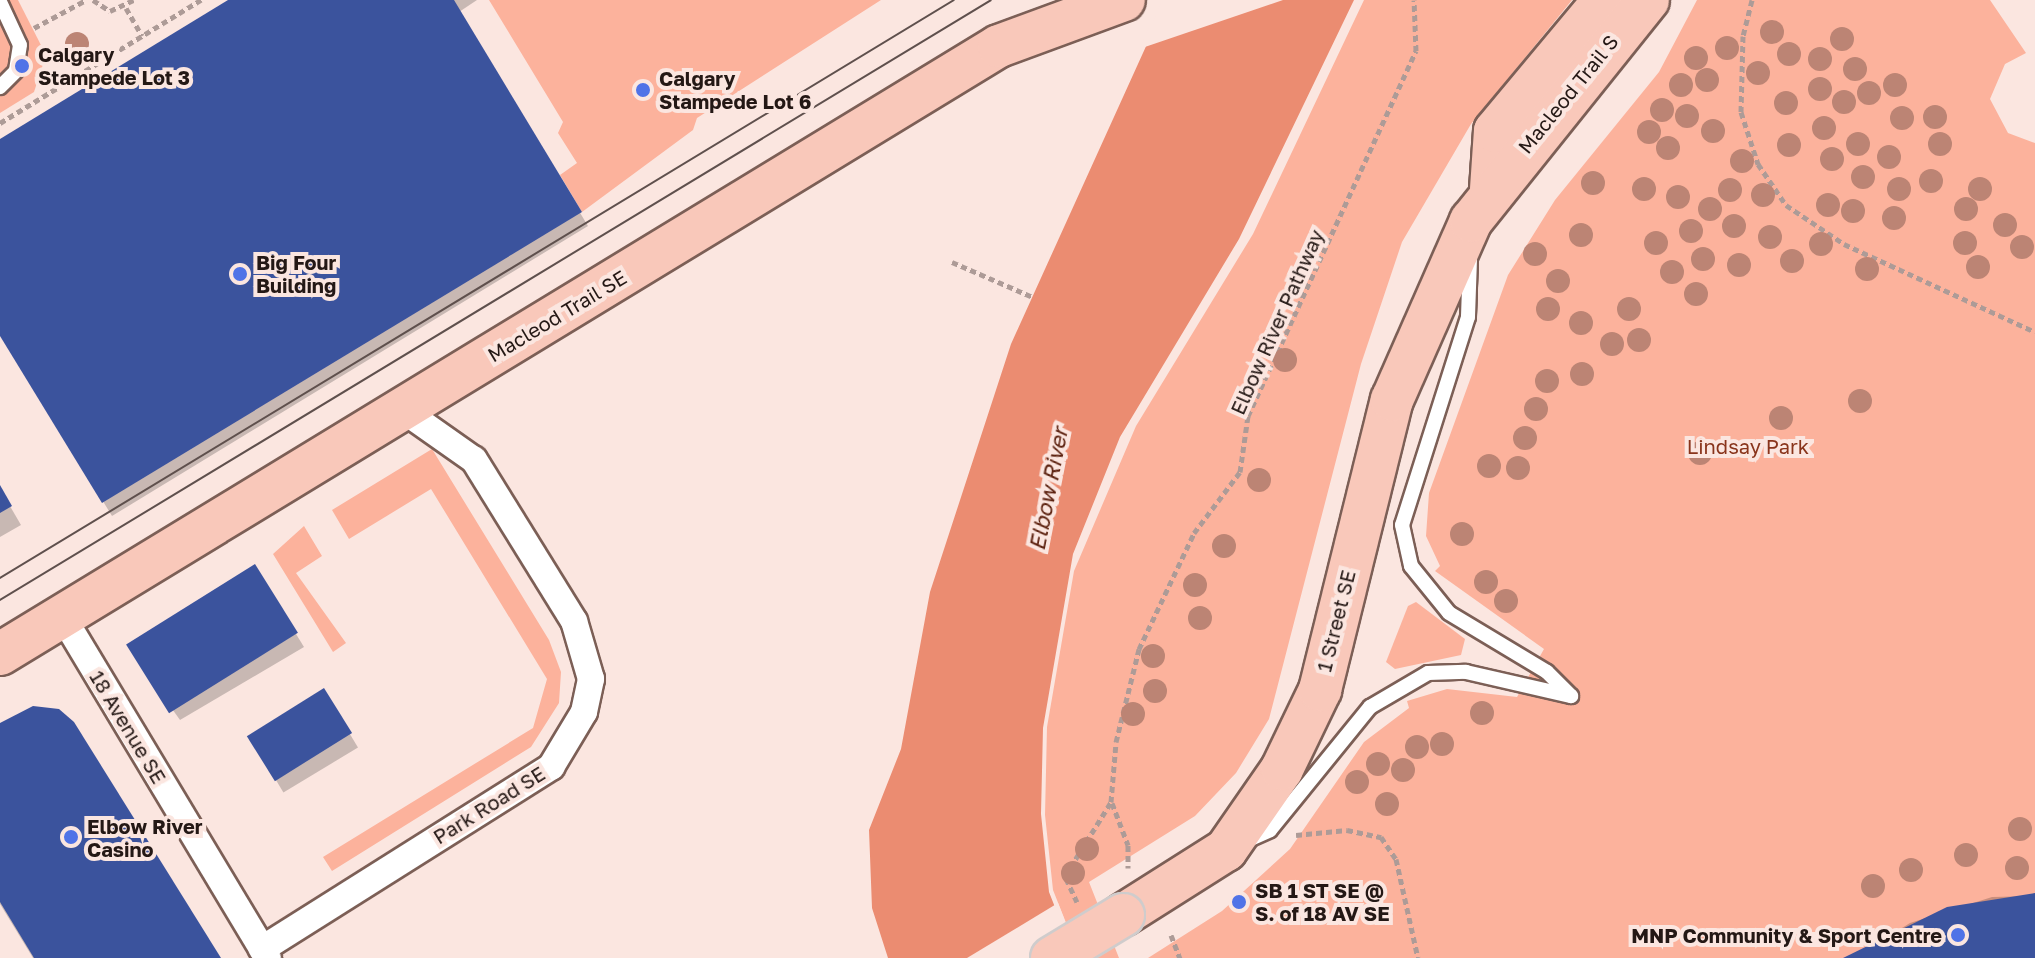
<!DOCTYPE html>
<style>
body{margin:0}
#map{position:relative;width:2035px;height:958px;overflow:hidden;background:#fbe6e0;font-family:"Golos Text",sans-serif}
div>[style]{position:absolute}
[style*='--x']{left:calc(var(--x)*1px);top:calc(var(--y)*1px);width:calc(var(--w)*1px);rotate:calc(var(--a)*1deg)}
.green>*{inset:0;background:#fcb29c}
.water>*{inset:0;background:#eb8c71}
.pier>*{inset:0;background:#fbe6e0}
.shadow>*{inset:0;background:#0003;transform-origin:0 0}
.building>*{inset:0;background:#3b539d;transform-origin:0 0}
.path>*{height:5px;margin-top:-2.5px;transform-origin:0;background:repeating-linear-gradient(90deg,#ad9b97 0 6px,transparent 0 10px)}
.roads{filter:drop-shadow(2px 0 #7c5f56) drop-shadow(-2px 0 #7c5f56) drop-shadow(0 2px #7c5f56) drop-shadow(0 -2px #7c5f56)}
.lane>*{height:14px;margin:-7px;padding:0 7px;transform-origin:7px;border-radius:7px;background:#fff}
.street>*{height:26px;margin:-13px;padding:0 13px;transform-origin:13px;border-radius:13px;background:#fff}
.primary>*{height:42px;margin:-21px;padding:0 21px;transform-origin:21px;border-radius:21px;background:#f9c8ba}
.tram>*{height:2px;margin:-1px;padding:0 1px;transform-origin:1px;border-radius:1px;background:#5f504d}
.bridges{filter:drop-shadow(2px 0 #cfcccc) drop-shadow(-2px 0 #cfcccc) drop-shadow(0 2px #cfcccc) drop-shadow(0 -2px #cfcccc)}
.primary-bridge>*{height:42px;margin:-21px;padding:0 21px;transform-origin:21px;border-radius:21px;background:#f9c8ba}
.trees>*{width:24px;height:24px;margin:-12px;border-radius:50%;background:#bc8474}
.dots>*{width:22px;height:22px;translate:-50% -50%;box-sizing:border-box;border:4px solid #fbe6e0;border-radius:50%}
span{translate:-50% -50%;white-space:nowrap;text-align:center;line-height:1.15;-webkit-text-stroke:8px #fbe6e0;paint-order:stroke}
.poi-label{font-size:20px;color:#241815;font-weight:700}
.left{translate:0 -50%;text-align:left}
.right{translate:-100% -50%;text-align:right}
.street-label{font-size:20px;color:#241815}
.park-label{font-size:20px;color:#89341b}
.water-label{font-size:22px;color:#5c210f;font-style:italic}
</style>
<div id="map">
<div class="green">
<i style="clip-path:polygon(0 0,18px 0,46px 55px,34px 92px,0 113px)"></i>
<i style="clip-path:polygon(489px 0,881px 0,697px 118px,693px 130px,582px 212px,560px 175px,577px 163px,558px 133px,563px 122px)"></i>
<i style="clip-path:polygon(1364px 0,1572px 0,1471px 124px,1402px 242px,1361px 364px,1269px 719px,1236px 773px,1195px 816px,1089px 882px,1119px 958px,1080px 958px,1053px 890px,1045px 815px,1047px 727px,1074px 571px,1136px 426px,1253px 234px)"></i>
<i style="clip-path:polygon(1697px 0,1990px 0,2026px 53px,2005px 64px,1990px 99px,2008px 133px,2035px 143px,2035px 958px,1148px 958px,1222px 911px,1290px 849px,1364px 742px,1409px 708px,1407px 701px,1447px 689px,1517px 697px,1544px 649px,1435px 571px,1440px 566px,1426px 536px,1429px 493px,1508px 275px,1555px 200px,1659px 72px)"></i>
<i style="clip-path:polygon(432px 449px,549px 640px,561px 672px,559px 703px,531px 747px,332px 871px,323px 857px,533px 728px,547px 679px,431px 489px,349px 539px,332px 510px)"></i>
<i style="clip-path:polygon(304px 526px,322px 556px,296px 573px,346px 643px,333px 652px,273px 554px)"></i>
<i style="clip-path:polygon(1416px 602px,1465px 639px,1461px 655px,1395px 669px,1386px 662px,1408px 606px)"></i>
</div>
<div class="water">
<i style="clip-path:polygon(1167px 0,1354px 0,1239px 239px,1120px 437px,1073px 554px,1043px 728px,1041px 814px,1049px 892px,1075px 958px,888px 958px,872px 908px,869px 830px,901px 749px,930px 592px,1011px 344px)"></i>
</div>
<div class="pier">
<i style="clip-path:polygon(1163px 0,1283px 0,1139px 49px)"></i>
<i style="clip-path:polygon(1058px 903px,1079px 958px,967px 958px)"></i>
</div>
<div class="shadow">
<i style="clip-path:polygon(232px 0,477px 0,459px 12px,588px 226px,112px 516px,0 333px,0 141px)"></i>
<i style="clip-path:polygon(0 489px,21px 525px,0 537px)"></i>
<i style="clip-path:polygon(296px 634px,304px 647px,180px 720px,135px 657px)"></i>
<i style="left:324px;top:691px;width:66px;height:87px;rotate:59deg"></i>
<i style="clip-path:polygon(0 727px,216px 958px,33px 958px,0 904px)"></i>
<i style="clip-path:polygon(2035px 896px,2035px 958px,1854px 958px,1910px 923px,1992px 897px)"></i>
</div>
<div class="building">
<i style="clip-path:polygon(228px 0,454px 0,582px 212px,102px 503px,0 336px,0 139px)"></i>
<i style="clip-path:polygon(0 485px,12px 506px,0 513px)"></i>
<i style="left:255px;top:564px;width:81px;height:152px;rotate:58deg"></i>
<i style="left:324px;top:688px;width:53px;height:91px;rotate:58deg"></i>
<i style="clip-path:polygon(33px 706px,59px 709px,74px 722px,221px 958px,34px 958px,0 902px,0 723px)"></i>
<i style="clip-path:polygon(2035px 893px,2035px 958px,1843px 958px,1947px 907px)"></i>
</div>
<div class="path">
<i style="--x:93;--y:0;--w:20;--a:33"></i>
<i style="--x:110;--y:11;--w:26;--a:-25"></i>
<i style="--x:1752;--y:0;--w:37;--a:104"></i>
<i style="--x:1743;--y:36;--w:76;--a:91.5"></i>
<i style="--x:1741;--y:112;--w:55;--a:71.9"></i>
<i style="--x:1758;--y:164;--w:50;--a:55.7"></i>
<i style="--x:1786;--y:205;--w:70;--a:33.9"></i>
<i style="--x:1844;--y:244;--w:210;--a:24.7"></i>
<i style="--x:126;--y:8;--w:32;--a:60"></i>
<i style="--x:34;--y:28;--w:59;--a:-28.3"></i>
<i style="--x:0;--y:123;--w:236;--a:-31.5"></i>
<i style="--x:952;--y:262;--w:88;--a:23.4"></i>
<i style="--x:1112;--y:803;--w:45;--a:69.1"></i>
<i style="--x:1128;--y:845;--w:23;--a:90"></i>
<i style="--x:1296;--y:835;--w:51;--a:-5.6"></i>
<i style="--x:1347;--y:830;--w:35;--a:12"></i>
<i style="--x:1381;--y:837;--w:27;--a:56"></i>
<i style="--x:1396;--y:859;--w:101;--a:77.5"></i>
<i style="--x:1077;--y:902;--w:29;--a:-115"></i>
<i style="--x:1065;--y:876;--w:87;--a:-58.1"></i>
<i style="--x:1111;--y:802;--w:60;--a:-85.2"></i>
<i style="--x:1116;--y:742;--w:96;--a:-76.1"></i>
<i style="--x:1139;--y:649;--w:128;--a:-64.6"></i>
<i style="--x:1194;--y:533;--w:76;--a:-53"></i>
<i style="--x:1240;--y:472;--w:57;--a:-81.9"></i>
<i style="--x:1248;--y:416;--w:402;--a:-65.3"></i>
<i style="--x:1416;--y:51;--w:51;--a:-92.2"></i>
<i style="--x:1171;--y:935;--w:25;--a:69"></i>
</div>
<div class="roads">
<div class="lane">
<i style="--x:0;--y:2;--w:47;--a:65.1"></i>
<i style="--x:20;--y:45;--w:26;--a:99"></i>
<i style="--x:16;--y:71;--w:23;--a:135"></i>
<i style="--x:1470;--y:259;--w:58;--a:92"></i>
<i style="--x:1468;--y:317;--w:218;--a:107.6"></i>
<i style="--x:1402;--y:525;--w:42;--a:77.6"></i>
<i style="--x:1411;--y:566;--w:60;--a:51"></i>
<i style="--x:1449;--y:613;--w:114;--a:31"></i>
<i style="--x:1547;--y:672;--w:34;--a:45"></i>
<i style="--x:1248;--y:840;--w:24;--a:-24"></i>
<i style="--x:1270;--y:830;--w:159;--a:-50.9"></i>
<i style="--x:1370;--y:707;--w:67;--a:-30.4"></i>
<i style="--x:1428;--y:673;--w:38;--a:-2"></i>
<i style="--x:1466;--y:672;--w:108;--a:12.9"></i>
</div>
<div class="street">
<i style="--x:64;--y:619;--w:396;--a:59"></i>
<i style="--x:262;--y:949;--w:342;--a:-32.2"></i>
<i style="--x:551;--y:767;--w:64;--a:-59"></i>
<i style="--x:584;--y:712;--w:34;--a:-78"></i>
<i style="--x:591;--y:679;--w:60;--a:-106.3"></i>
<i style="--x:574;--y:621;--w:190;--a:-121.8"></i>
<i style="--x:474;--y:460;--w:87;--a:-144.8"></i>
</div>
<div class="primary">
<i style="--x:1491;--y:189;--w:58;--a:-86.1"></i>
<i style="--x:1495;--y:131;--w:170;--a:-50.2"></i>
<i style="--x:0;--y:654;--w:1169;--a:-31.33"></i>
<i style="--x:999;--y:46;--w:133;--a:-20.2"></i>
<i style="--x:1123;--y:915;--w:122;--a:-32.3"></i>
<i style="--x:1226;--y:850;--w:98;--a:-55.3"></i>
<i style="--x:1282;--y:769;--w:88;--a:-64.3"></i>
<i style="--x:1320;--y:690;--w:299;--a:-76.1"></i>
<i style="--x:1392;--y:400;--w:196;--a:-66.2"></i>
<i style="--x:1471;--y:221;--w:283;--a:-51.3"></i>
</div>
</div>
<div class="tram">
<i style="--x:0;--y:578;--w:1115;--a:-31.21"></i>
<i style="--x:0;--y:600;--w:1158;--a:-31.19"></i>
</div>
<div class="bridges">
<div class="primary-bridge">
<i style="--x:1052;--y:958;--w:83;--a:-31.2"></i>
</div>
</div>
<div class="trees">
<i style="left:1772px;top:32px"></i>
<i style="left:1842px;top:39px"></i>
<i style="left:77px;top:44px"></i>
<i style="left:1727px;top:48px"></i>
<i style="left:1789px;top:54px"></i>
<i style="left:1696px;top:58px"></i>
<i style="left:1820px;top:59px"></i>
<i style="left:1855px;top:69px"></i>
<i style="left:1758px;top:73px"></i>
<i style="left:1707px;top:80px"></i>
<i style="left:1681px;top:85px"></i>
<i style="left:1895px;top:85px"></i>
<i style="left:1820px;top:89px"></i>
<i style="left:1869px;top:93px"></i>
<i style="left:1844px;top:102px"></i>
<i style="left:1786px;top:103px"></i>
<i style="left:1662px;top:110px"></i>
<i style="left:1687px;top:116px"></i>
<i style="left:1935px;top:117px"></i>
<i style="left:1902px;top:118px"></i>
<i style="left:1824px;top:128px"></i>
<i style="left:1713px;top:131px"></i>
<i style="left:1649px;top:132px"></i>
<i style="left:1858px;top:144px"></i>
<i style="left:1940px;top:144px"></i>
<i style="left:1789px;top:145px"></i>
<i style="left:1668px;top:148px"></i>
<i style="left:1889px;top:157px"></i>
<i style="left:1832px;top:159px"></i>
<i style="left:1742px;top:161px"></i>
<i style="left:1863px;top:177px"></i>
<i style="left:1931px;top:181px"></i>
<i style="left:1593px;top:183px"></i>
<i style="left:1644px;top:189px"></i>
<i style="left:1899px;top:189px"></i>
<i style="left:1980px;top:189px"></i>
<i style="left:1730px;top:190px"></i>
<i style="left:1763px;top:195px"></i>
<i style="left:1678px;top:197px"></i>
<i style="left:1828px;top:205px"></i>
<i style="left:1710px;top:209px"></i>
<i style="left:1966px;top:209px"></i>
<i style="left:1853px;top:211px"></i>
<i style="left:1894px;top:218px"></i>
<i style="left:2005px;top:225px"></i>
<i style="left:1734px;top:226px"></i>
<i style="left:1691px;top:231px"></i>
<i style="left:1581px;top:235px"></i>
<i style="left:1770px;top:237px"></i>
<i style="left:1656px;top:243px"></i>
<i style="left:1965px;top:243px"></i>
<i style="left:1821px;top:244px"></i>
<i style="left:2022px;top:247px"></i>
<i style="left:1535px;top:254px"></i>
<i style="left:1703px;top:259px"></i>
<i style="left:1792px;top:261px"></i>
<i style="left:1739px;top:265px"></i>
<i style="left:1978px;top:267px"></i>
<i style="left:1867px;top:269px"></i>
<i style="left:1672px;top:272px"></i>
<i style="left:1558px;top:281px"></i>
<i style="left:1696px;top:294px"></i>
<i style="left:1548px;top:309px"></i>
<i style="left:1629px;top:309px"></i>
<i style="left:1581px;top:323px"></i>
<i style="left:1639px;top:340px"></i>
<i style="left:1612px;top:344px"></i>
<i style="left:1285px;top:360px"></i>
<i style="left:1582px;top:374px"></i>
<i style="left:1547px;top:381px"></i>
<i style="left:1860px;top:401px"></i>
<i style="left:1536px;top:409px"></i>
<i style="left:1781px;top:418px"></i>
<i style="left:1525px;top:438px"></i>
<i style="left:1700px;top:453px"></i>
<i style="left:1489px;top:466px"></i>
<i style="left:1518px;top:468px"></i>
<i style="left:1259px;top:480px"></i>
<i style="left:1462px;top:534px"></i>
<i style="left:1224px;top:546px"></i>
<i style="left:1486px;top:582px"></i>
<i style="left:1195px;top:585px"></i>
<i style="left:1506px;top:601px"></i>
<i style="left:1200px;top:618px"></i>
<i style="left:1153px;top:656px"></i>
<i style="left:1155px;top:691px"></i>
<i style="left:1482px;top:713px"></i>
<i style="left:1133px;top:714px"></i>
<i style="left:1442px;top:744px"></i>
<i style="left:1417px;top:747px"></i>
<i style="left:1378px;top:764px"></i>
<i style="left:1403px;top:770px"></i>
<i style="left:1357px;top:782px"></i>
<i style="left:1387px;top:804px"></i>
<i style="left:2020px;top:829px"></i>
<i style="left:1087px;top:849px"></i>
<i style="left:1966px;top:855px"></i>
<i style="left:2017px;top:868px"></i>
<i style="left:1911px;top:870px"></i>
<i style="left:1073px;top:873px"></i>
<i style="left:1873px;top:886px"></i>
</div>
<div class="dots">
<i style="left:22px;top:66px;background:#5073e7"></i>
<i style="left:643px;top:90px;background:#5073e7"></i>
<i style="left:240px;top:274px;background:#5073e7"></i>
<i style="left:71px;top:837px;background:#5073e7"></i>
<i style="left:1239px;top:902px;background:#5073e7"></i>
<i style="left:1958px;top:935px;background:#5073e7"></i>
</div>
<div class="poi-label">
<span class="left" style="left:38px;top:66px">Calgary<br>Stampede Lot 3</span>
<span class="left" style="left:659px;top:90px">Calgary<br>Stampede Lot 6</span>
<span class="left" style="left:256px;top:274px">Big Four<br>Building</span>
<span class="left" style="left:87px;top:838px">Elbow River<br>Casino</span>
<span class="left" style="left:1255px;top:902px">SB 1 ST SE @<br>S. of 18 AV SE</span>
<span class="right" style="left:1942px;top:935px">MNP Community &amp; Sport Centre</span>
</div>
<div class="street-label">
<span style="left:1568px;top:94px;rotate:-51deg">Macleod Trail S</span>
<span style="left:557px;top:316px;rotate:-31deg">Macleod Trail SE</span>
<span style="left:1277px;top:322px;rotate:-66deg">Elbow River Pathway</span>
<span style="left:1336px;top:621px;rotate:-76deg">1 Street SE</span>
<span style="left:128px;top:727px;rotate:59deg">18 Avenue SE</span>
<span style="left:489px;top:805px;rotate:-32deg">Park Road SE</span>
</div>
<div class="park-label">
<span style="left:1748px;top:446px">Lindsay Park</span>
</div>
<div class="water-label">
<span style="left:1048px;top:489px;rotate:-79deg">Elbow River</span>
</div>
</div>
